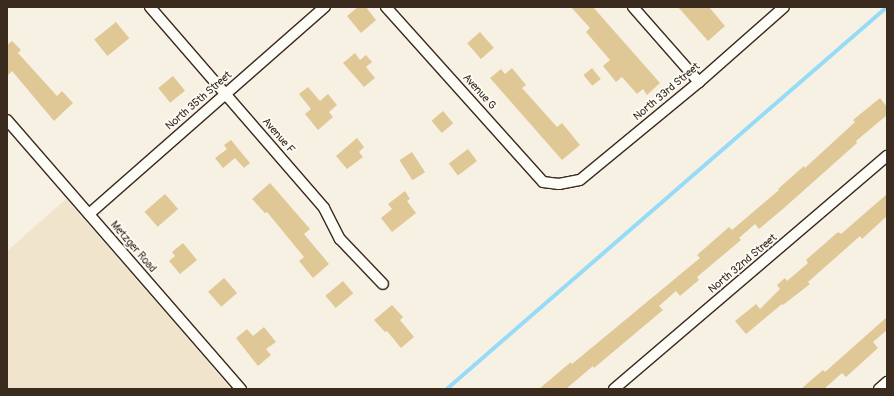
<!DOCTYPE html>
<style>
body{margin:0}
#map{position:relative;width:894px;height:396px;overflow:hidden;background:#f7f1e4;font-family:Pangolin,sans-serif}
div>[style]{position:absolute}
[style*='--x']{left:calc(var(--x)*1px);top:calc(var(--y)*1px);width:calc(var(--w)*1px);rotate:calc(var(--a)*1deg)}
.built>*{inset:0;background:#f0e4cd}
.stream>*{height:3.5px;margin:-1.75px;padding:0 1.75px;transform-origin:1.75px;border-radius:1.75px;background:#96dbf8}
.building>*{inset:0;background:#e0c796;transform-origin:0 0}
.roads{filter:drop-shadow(1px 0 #3b2a1e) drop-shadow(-1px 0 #3b2a1e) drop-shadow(0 1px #3b2a1e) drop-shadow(0 -1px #3b2a1e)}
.street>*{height:10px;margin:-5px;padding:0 5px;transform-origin:5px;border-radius:5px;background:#fdfcf7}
span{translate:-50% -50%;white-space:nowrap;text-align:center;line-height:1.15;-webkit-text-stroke:3.5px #fdfcf7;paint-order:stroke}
.street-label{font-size:11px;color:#3b2a1e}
.frame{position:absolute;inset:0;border:8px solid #3b2a1e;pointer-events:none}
</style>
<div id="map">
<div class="built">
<i style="clip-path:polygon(66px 199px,190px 341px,231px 389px,7px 389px,7px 251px)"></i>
</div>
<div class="stream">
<i style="--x:447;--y:389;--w:583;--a:-40.96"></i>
</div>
<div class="building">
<i style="clip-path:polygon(358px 7px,366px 7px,376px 20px,361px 33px,347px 16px)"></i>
<i style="clip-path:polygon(571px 7px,593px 7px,660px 83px,647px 95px,643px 89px,637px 94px,622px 77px,616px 82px,603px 66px,610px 60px,586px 32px,590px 28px)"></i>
<i style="clip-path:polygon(678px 7px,709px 7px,725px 26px,708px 41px)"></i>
<i style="left:116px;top:22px;width:21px;height:28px;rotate:51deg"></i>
<i style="left:480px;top:32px;width:21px;height:17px;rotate:49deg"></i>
<i style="clip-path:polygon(12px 41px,21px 50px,18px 53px,57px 96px,62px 91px,73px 103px,54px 121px,12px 71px,7px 76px,7px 45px)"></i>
<i style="clip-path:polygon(355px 53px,360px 60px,366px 55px,372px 62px,366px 67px,375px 78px,364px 87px,343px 63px)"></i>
<i style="clip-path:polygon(512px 68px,526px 85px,522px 88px,557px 127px,562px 123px,580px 145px,562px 160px,490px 78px,501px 69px,505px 74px)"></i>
<i style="left:592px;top:68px;width:14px;height:11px;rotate:51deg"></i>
<i style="left:173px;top:76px;width:19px;height:19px;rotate:51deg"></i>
<i style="clip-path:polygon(308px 87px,320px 101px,328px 94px,337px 105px,329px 112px,333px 117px,318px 130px,305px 114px,311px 109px,299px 94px)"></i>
<i style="clip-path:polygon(880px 98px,887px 107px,887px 115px,856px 141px,857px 143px,784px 208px,759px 229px,755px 224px,739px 238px,741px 240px,697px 277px,699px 280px,680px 296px,676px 291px,659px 306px,663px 310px,594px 368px,593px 366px,566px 389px,539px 389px,571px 362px,572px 364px,700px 258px,697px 255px,729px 227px,732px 230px,779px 190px,778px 189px,804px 166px,805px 168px,855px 122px,853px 120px)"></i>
<i style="left:443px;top:111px;width:16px;height:15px;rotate:50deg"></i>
<i style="clip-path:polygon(357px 138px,364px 147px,359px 152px,363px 157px,347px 169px,336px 156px)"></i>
<i style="clip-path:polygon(231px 140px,250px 163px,244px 168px,235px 158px,223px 168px,215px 158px,227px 149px,224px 145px)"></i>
<i style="left:468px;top:149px;width:15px;height:24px;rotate:53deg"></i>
<i style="left:412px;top:152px;width:24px;height:15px;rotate:57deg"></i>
<i style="clip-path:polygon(270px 183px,310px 229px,304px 234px,329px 264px,313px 278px,299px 261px,304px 257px,267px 212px,265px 213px,252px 199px)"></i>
<i style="clip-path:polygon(405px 191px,410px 199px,407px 201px,416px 213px,392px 232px,381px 218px,392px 209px,388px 204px)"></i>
<i style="left:165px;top:194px;width:20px;height:27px;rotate:49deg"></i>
<i style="clip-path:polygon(887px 194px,887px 216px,862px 239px,860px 236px,808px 282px,810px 284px,783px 305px,782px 304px,746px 334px,735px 321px,756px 304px,760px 309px,780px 289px,777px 285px,785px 278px,787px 281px,808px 263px,806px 260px,838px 232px,841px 234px)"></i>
<i style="clip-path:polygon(183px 243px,197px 260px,180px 274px,169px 261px,175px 256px,172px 252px)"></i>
<i style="left:224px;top:278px;width:20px;height:21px;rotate:49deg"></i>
<i style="left:343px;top:281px;width:16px;height:23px;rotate:50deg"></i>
<i style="clip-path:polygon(392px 305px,403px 317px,400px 320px,414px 337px,401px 348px,387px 331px,385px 332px,374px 320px)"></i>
<i style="clip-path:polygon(887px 317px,887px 330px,873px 342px,878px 348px,846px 377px,842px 373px,824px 389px,801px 389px,823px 370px,825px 372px)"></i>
<i style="clip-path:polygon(264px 327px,276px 342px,266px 349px,271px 355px,258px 366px,236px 338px,247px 329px,253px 336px)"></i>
</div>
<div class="roads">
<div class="street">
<i style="--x:150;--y:7;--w:266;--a:49.1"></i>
<i style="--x:324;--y:208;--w:35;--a:63"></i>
<i style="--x:340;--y:239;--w:62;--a:46.3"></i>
<i style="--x:386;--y:7;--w:235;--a:48.1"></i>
<i style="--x:543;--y:182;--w:16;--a:7"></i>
<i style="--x:559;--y:184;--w:21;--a:-11"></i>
<i style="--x:580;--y:180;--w:154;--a:-39.5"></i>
<i style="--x:699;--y:82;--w:113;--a:-41.4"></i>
<i style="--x:633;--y:7;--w:100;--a:48.7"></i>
<i style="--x:7;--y:120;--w:357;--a:49"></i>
<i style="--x:89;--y:214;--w:314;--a:-41.3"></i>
<i style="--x:614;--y:389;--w:359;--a:-40.5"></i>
<i style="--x:879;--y:389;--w:11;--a:-41"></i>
</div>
</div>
<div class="street-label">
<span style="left:479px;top:92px;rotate:48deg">Avenue G</span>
<span style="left:667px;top:92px;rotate:-40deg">North 33rd Street</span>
<span style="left:199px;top:101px;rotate:-41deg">North 35th Street</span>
<span style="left:278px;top:136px;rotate:49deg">Avenue F</span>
<span style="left:133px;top:247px;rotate:49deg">Metzger Road</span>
<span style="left:743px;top:264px;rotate:-40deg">North 32nd Street</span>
</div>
<div class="frame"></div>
</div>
